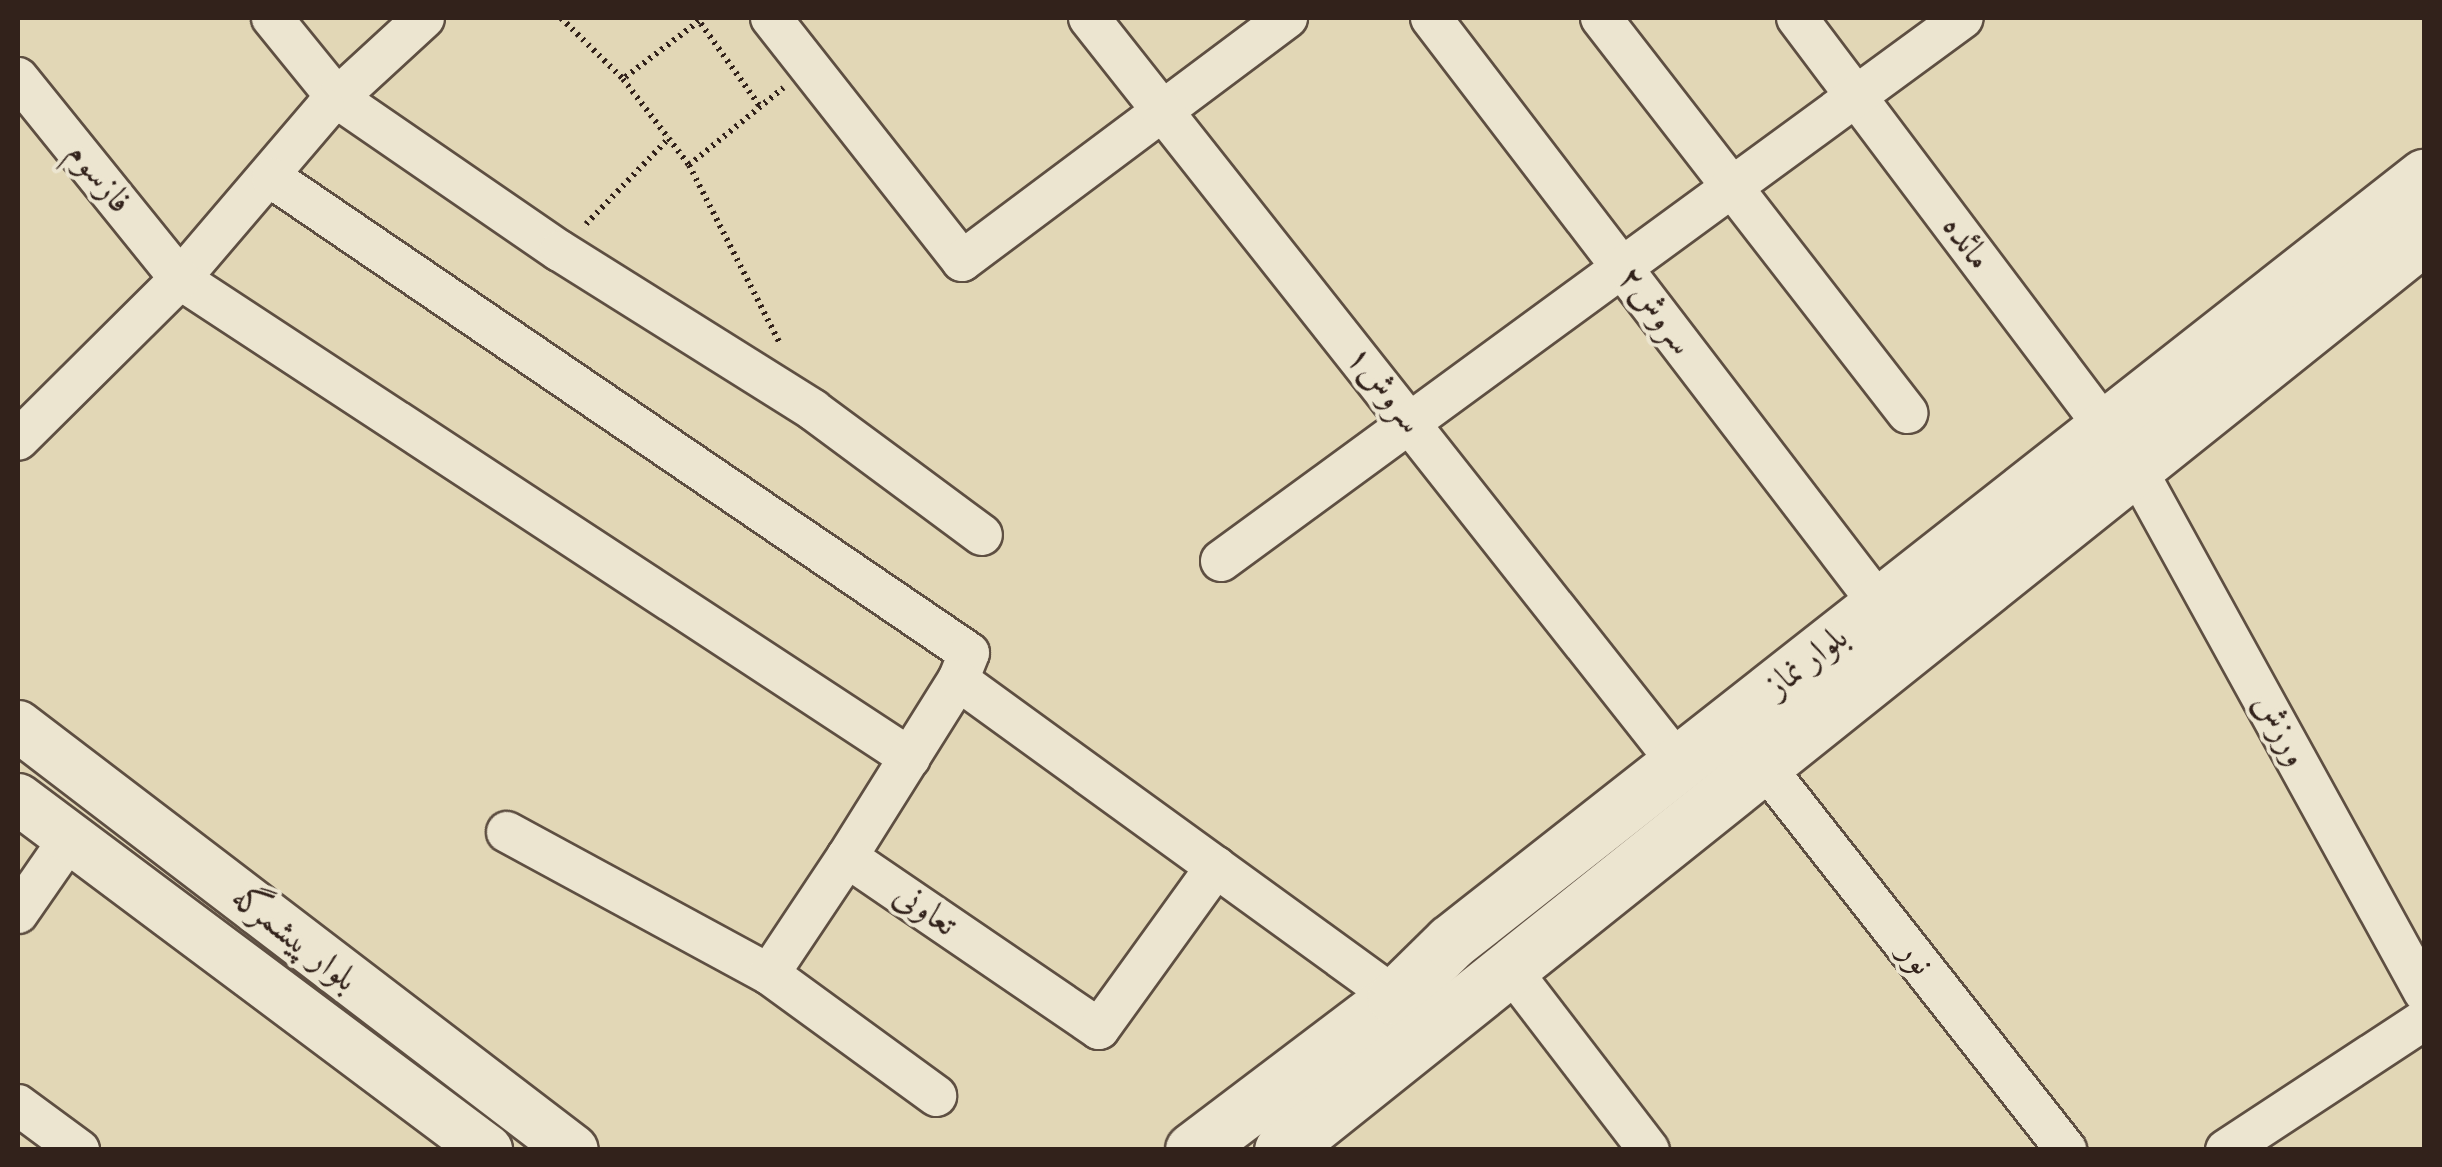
<!DOCTYPE html>
<meta charset="utf-8">
<style>
body{margin:0}
#map{position:relative;width:2442px;height:1167px;overflow:hidden;background:#e2d7b6;font-family:"IM FELL DW Pica",Amiri,serif}
div>[style]{position:absolute}
[style*='--x']{left:calc(var(--x)*1px);top:calc(var(--y)*1px);width:calc(var(--w)*1px);rotate:calc(var(--a)*1deg)}
.path>*{height:6px;margin-top:-3px;transform-origin:0;background:repeating-linear-gradient(90deg,#32221b 0 2.5px,transparent 0 7.5px)}
.roads{filter:drop-shadow(2px 0 #5e4f42) drop-shadow(-2px 0 #5e4f42) drop-shadow(0 2px #5e4f42) drop-shadow(0 -2px #5e4f42)}
.minor>*{height:40px;margin:-20px;padding:0 20px;transform-origin:20px;border-radius:20px;background:#ece5d0}
.tertiary>*{height:50px;margin:-25px;padding:0 25px;transform-origin:25px;border-radius:25px;background:#ece5d0}
.secondary>*{height:55px;margin:-27.5px;padding:0 27.5px;transform-origin:27.5px;border-radius:27.5px;background:#ece5d0}
span{translate:-50% -50%;white-space:nowrap;text-align:center;line-height:1.15;-webkit-text-stroke:8px #ece5d0;paint-order:stroke}
.street-label{font-size:35px;color:#32221b}
.frame{position:absolute;inset:0;border:20px solid #32221b;pointer-events:none}
</style>
<div id="map">
<div class="path">
<i style="--x:561;--y:18;--w:87;--a:44.5"></i>
<i style="--x:759;--y:105;--w:103;--a:-125.5"></i>
<i style="--x:699;--y:21;--w:96;--a:142.7"></i>
<i style="--x:623;--y:79;--w:108;--a:52.5"></i>
<i style="--x:689;--y:165;--w:122;--a:-39.3"></i>
<i style="--x:689;--y:165;--w:199;--a:63"></i>
<i style="--x:586;--y:224;--w:120;--a:-46"></i>
</div>
<div class="roads">
<div class="minor">
<i style="--x:272;--y:18;--w:103;--a:50.9"></i>
<i style="--x:337;--y:98;--w:270;--a:34.5"></i>
<i style="--x:560;--y:251;--w:299;--a:32.1"></i>
<i style="--x:813;--y:410;--w:210;--a:36.5"></i>
<i style="--x:424;--y:18;--w:134;--a:137.4"></i>
<i style="--x:325;--y:109;--w:223;--a:130.5"></i>
<i style="--x:180;--y:279;--w:873;--a:33.27"></i>
<i style="--x:771;--y:18;--w:309;--a:51.8"></i>
<i style="--x:962;--y:261;--w:406;--a:-36.8"></i>
<i style="--x:1089;--y:18;--w:950;--a:51.67"></i>
<i style="--x:1431;--y:18;--w:739;--a:52.59"></i>
<i style="--x:1601;--y:18;--w:500;--a:52.2"></i>
<i style="--x:1797;--y:18;--w:562;--a:53.03"></i>
<i style="--x:2135;--y:467;--w:599;--a:61.17"></i>
<i style="--x:18;--y:78;--w:258;--a:51.1"></i>
<i style="--x:180;--y:279;--w:228;--a:135.2"></i>
<i style="--x:272;--y:178;--w:843;--a:34.27"></i>
<i style="--x:969;--y:653;--w:29;--a:112"></i>
<i style="--x:958;--y:680;--w:209;--a:122.1"></i>
<i style="--x:847;--y:857;--w:305;--a:34.3"></i>
<i style="--x:1099;--y:1029;--w:200;--a:-54.2"></i>
<i style="--x:1221;--y:561;--w:919;--a:-36.2"></i>
<i style="--x:958;--y:680;--w:540;--a:35.96"></i>
<i style="--x:1765;--y:767;--w:487;--a:51.8"></i>
<i style="--x:507;--y:832;--w:298;--a:28.5"></i>
<i style="--x:769;--y:974;--w:207;--a:36.1"></i>
<i style="--x:18;--y:913;--w:91;--a:-55.3"></i>
<i style="--x:1510;--y:969;--w:228;--a:52.5"></i>
<i style="--x:769;--y:974;--w:141;--a:-56.3"></i>
<i style="--x:18;--y:1105;--w:76;--a:36.4"></i>
<i style="--x:2226;--y:1150;--w:237;--a:-33.3"></i>
</div>
<div class="tertiary">
<i style="--x:18;--y:726;--w:698;--a:37.38"></i>
<i style="--x:18;--y:799;--w:586;--a:36.81"></i>
</div>
<div class="secondary">
<i style="--x:1193;--y:1150;--w:253;--a:-37.1"></i>
<i style="--x:1395;--y:997;--w:78;--a:-44.5"></i>
<i style="--x:1451;--y:942;--w:1238;--a:-38.18"></i>
<i style="--x:1282;--y:1150;--w:1463;--a:-38.67"></i>
</div>
</div>
<div class="street-label">
<span style="left:99px;top:178px;rotate:51deg">فازسوم</span>
<span style="left:1966px;top:243px;rotate:53deg">مائده</span>
<span style="left:1655px;top:311px;rotate:53deg">سروش۲</span>
<span style="left:1384px;top:390px;rotate:52deg">سروش۱</span>
<span style="left:1807px;top:662px;rotate:-38deg">بلوار نماز</span>
<span style="left:2280px;top:730px;rotate:61deg">ورزش</span>
<span style="left:925px;top:910px;rotate:34deg">تعاونی</span>
<span style="left:294px;top:939px;rotate:38deg">بلوار پیشمرگه</span>
<span style="left:1916px;top:958px;rotate:52deg">نور</span>
</div>
<div class="frame"></div>
</div>
